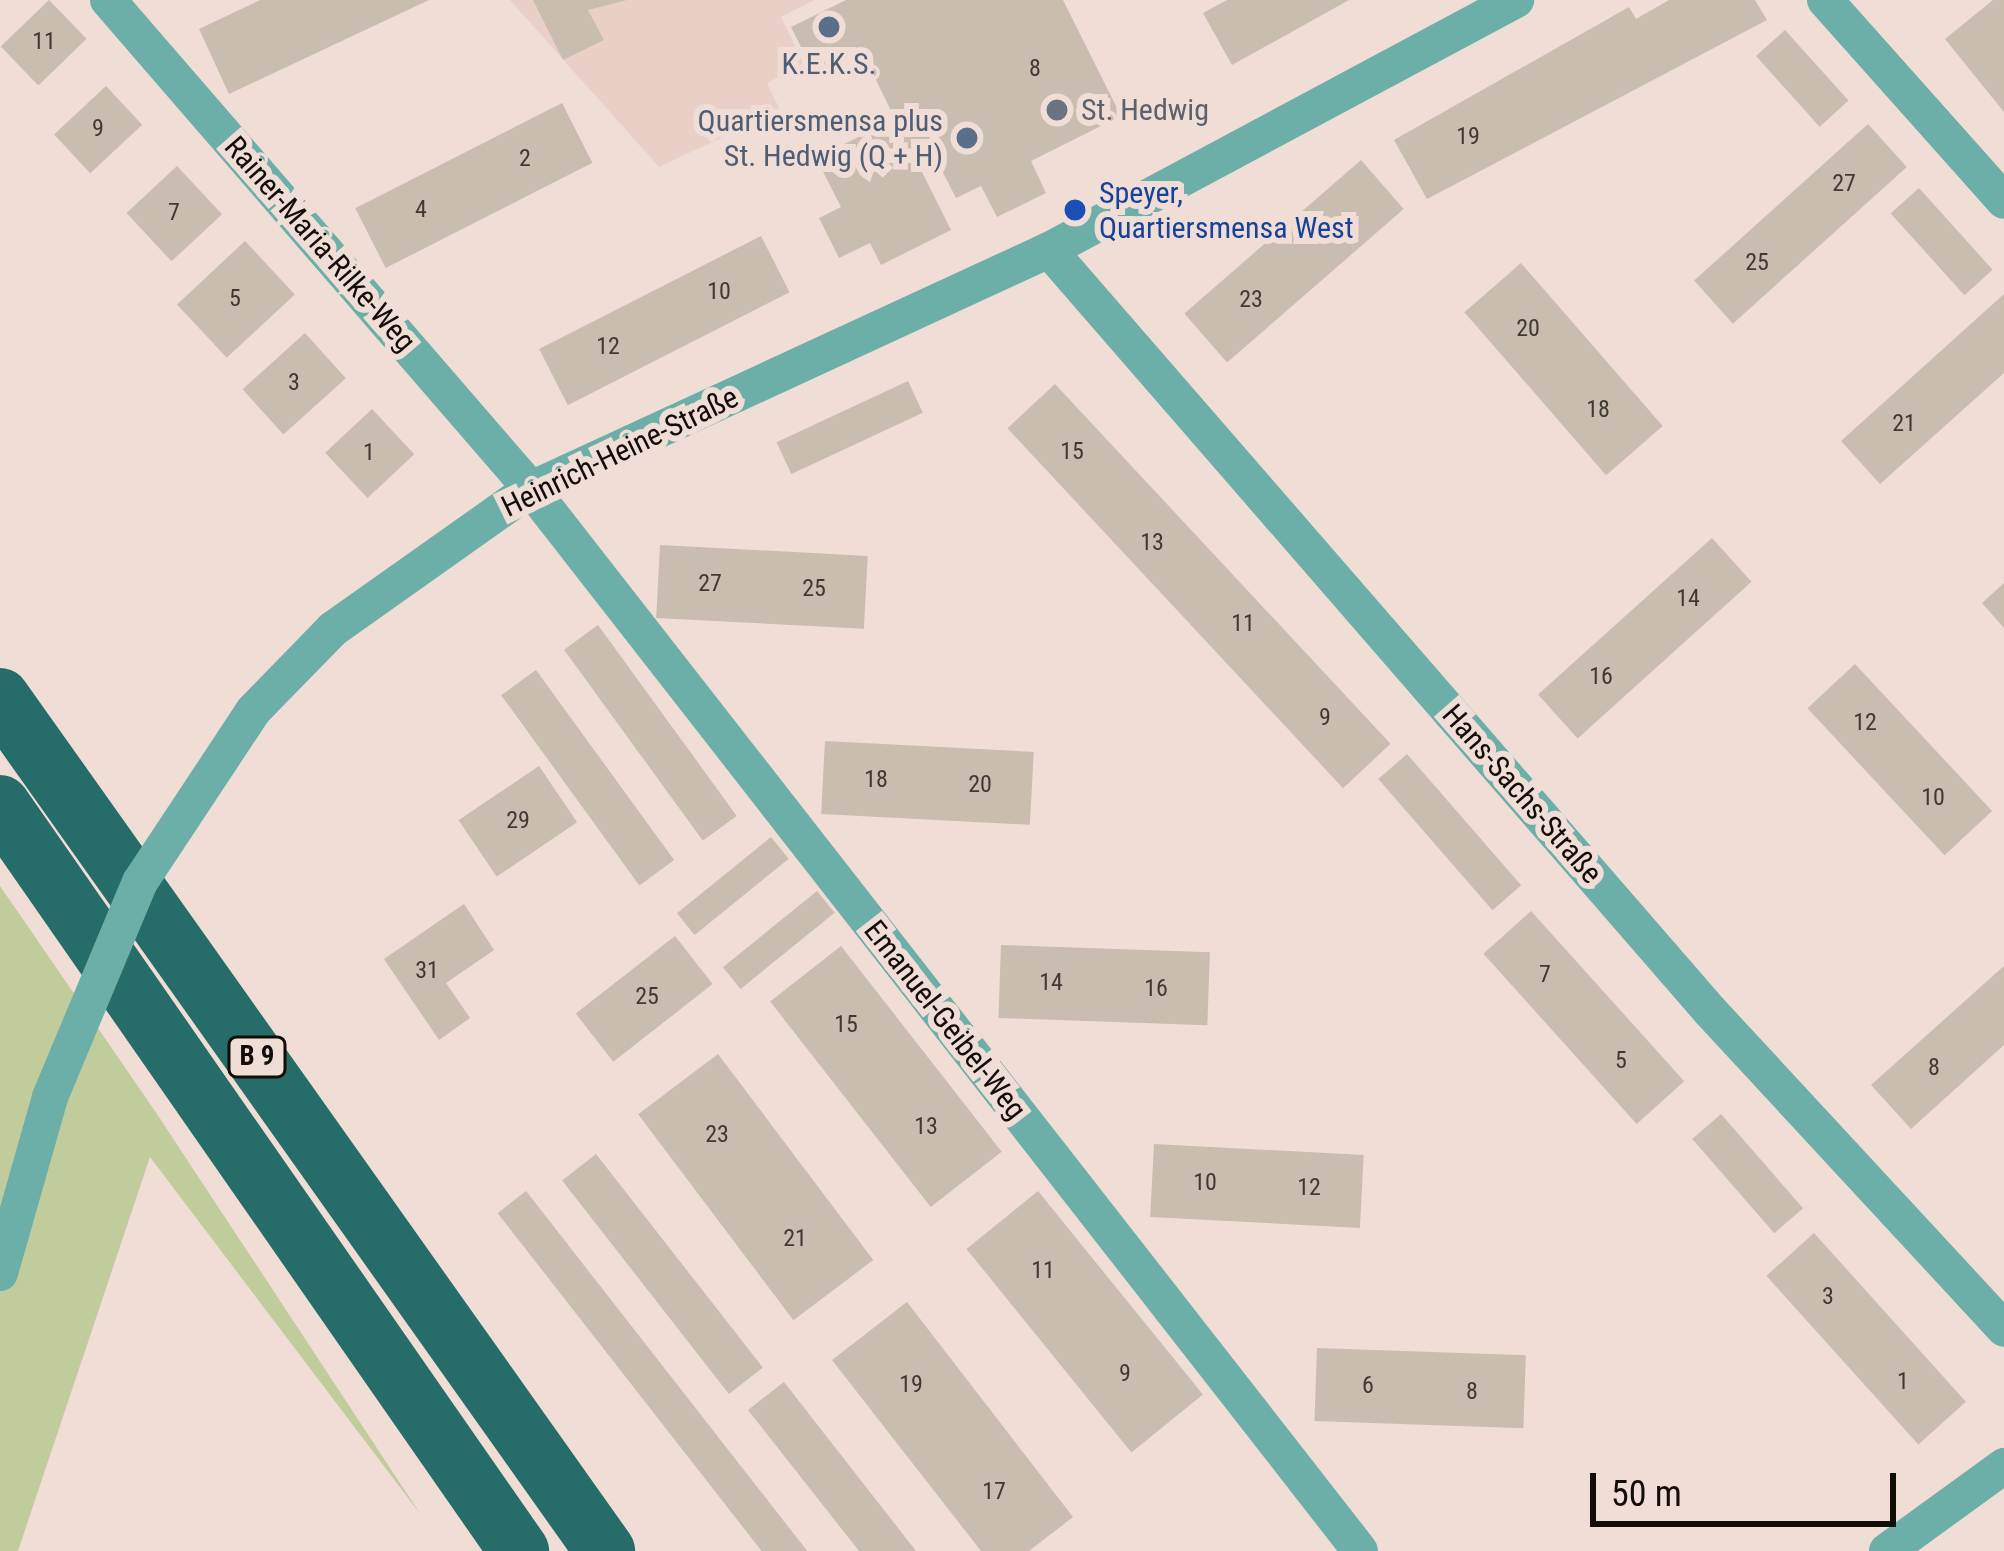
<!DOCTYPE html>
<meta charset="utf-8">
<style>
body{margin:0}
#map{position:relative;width:2004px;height:1551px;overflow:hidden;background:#f0ddd6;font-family:"Roboto Condensed",sans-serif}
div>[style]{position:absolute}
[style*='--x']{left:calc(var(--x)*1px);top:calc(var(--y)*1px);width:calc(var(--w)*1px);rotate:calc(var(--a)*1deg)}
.built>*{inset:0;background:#eacfc6}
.green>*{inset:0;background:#c0cc9b}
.building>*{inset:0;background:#c8bdaf;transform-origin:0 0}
.minor>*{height:36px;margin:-18px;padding:0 18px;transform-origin:18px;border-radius:18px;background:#6caea8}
.trunk>*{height:60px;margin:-30px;padding:0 30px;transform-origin:30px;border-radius:30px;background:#266c68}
.minor-bridge>*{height:36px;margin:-18px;padding:0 18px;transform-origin:18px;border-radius:18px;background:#6caea8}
.dots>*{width:33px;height:33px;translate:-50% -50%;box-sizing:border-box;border:6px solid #f0ddd6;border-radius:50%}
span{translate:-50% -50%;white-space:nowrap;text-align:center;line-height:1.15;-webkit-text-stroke:12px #f0ddd6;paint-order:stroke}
.number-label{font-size:24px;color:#403933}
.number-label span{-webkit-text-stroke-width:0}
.shield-label span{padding:3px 9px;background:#f0ddd6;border:3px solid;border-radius:9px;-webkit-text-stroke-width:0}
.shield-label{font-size:27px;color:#130d0a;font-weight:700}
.service-label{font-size:30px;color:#4e5e75}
.right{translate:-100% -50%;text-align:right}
.worship-label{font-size:30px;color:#5b616d}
.left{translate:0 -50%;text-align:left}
.transit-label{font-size:30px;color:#164399}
.street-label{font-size:30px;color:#130d0a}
.scale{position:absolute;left:1590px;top:1473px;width:306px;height:54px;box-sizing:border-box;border:6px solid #130d0a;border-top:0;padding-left:15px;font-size:36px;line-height:42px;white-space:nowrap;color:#130d0a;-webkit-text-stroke:9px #f0ddd6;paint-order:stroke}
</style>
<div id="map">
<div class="built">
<i style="clip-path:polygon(510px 0,815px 0,781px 17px,804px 64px,767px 83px,780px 110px,659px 167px)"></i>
</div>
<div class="green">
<i style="clip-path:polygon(0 886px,155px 1111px,421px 1515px,150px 1157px,18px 1551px,0 1551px)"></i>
</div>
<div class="building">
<i style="left:49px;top:0;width:54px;height:67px;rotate:46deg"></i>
<i style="clip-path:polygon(260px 0,429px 0,229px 94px,199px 29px)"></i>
<i style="clip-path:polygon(533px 0,627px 0,588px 10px,604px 40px,563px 60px)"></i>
<i style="clip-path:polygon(846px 0,1063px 0,1121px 116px,1031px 161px,1046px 193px,997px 217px,981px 186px,956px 198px,935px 157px,919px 166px,951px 230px,881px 265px,870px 243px,839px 258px,819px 218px,841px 207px,816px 158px,895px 119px,860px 47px,813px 71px,791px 27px)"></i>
<i style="clip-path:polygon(1227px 0,1349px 0,1232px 65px,1203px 13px)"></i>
<i style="clip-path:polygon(1669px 0,1755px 0,1767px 20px,1427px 199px,1394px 140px,1629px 7px,1636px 19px)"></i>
<i style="clip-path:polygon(1993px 0,2004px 0,2004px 112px,1945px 39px)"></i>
<i style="left:1785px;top:30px;width:95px;height:39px;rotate:48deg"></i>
<i style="left:106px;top:86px;width:53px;height:71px;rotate:47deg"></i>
<i style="left:562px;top:103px;width:67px;height:232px;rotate:63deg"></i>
<i style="left:1868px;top:124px;width:58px;height:234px;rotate:48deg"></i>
<i style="left:1361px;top:160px;width:65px;height:234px;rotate:49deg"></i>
<i style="left:177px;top:166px;width:66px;height:69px;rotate:47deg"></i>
<i style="left:1919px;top:188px;width:110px;height:38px;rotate:48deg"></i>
<i style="left:761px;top:236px;width:63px;height:249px;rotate:63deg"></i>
<i style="left:245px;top:241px;width:73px;height:93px;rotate:47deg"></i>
<i style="left:1521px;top:263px;width:216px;height:75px;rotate:49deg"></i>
<i style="clip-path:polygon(2004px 294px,2004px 373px,1880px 484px,1841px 441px)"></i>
<i style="left:305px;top:333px;width:61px;height:84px;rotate:48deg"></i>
<i style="left:908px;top:381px;width:35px;height:145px;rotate:65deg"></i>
<i style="left:1055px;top:384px;width:492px;height:65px;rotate:47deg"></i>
<i style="left:372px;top:409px;width:62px;height:64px;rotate:47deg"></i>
<i style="left:1712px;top:538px;width:59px;height:234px;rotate:48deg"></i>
<i style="left:660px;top:545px;width:208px;height:73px;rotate:3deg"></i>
<i style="clip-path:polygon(2004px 583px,2004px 628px,1982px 603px)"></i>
<i style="left:598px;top:625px;width:236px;height:42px;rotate:54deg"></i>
<i style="left:1855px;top:664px;width:201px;height:65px;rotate:47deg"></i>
<i style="left:536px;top:670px;width:235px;height:43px;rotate:54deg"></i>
<i style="left:825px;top:741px;width:209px;height:73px;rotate:3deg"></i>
<i style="left:1407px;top:754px;width:174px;height:38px;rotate:49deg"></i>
<i style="left:539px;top:766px;width:68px;height:97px;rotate:56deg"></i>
<i style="left:771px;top:837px;width:28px;height:121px;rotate:51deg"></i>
<i style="left:817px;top:891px;width:28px;height:121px;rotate:51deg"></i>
<i style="clip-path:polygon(464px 904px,494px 950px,446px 983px,470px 1018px,439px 1040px,384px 959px)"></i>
<i style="left:1531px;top:911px;width:229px;height:64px;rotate:48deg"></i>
<i style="left:675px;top:936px;width:61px;height:126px;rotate:52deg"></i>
<i style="left:1001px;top:945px;width:209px;height:73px;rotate:2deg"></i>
<i style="left:841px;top:946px;width:261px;height:90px;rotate:52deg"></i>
<i style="clip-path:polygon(2004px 966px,2004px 1045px,1911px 1129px,1871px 1085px)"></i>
<i style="left:718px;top:1054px;width:258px;height:100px;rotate:53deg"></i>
<i style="left:1721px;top:1114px;width:125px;height:38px;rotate:49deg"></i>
<i style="left:1154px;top:1144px;width:210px;height:73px;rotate:3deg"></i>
<i style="left:596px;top:1154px;width:271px;height:43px;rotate:52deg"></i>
<i style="left:526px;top:1191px;width:457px;height:36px;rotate:52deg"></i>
<i style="left:1038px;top:1191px;width:262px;height:92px;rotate:51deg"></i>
<i style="left:1814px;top:1233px;width:227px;height:64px;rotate:48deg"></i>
<i style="clip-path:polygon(907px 1302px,1073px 1517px,1029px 1551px,981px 1551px,832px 1360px)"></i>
<i style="left:1317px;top:1348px;width:209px;height:73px;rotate:2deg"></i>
<i style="clip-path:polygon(784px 1382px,916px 1551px,859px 1551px,748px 1410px)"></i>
</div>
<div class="minor">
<i style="--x:108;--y:0;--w:647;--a:49.14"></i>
<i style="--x:531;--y:489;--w:1347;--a:52.02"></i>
<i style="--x:1825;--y:0;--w:269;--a:48.3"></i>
<i style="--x:1049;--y:250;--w:1008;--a:49.02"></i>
<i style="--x:1710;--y:1011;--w:433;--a:47.2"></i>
<i style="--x:253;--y:711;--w:115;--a:-45.7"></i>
<i style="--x:333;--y:629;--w:242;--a:-35.3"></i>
<i style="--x:531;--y:489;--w:570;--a:-24.77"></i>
<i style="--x:1049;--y:250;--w:530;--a:-28.16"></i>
<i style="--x:0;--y:1273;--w:183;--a:-74.1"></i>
<i style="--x:1887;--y:1551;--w:145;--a:-36"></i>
</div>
<div class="trunk">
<i style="--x:0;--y:698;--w:1046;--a:54.65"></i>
<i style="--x:0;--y:805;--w:909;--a:55.17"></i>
</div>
<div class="minor-bridge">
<i style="--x:50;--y:1097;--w:233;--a:-67.3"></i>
<i style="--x:140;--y:882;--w:205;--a:-56.5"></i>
</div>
<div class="dots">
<i style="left:829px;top:27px;background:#5c6f8a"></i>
<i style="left:1057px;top:110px;background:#6b7280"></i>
<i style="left:967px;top:138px;background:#5c6f8a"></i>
<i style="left:1075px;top:210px;background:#1a4fb4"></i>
</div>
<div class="number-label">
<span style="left:44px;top:42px">11</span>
<span style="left:1035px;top:69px">8</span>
<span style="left:98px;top:129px">9</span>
<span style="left:1468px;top:137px">19</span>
<span style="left:525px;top:159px">2</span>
<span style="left:1844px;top:184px">27</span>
<span style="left:421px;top:210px">4</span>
<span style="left:174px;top:213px">7</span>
<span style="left:1757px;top:263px">25</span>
<span style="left:719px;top:292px">10</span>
<span style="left:235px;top:299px">5</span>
<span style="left:1251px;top:300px">23</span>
<span style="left:1528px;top:329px">20</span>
<span style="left:608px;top:347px">12</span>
<span style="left:294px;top:383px">3</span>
<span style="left:1598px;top:410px">18</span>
<span style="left:1904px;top:424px">21</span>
<span style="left:1072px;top:452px">15</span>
<span style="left:369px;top:453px">1</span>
<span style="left:1152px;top:543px">13</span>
<span style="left:710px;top:584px">27</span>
<span style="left:814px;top:589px">25</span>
<span style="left:1688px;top:599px">14</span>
<span style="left:1243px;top:624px">11</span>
<span style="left:1601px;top:677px">16</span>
<span style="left:1325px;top:718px">9</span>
<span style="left:1865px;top:723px">12</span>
<span style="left:876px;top:780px">18</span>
<span style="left:980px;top:785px">20</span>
<span style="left:1933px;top:798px">10</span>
<span style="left:518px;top:821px">29</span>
<span style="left:427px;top:971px">31</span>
<span style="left:1545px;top:975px">7</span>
<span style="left:1051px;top:983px">14</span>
<span style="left:1156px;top:989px">16</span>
<span style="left:647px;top:997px">25</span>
<span style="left:846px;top:1025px">15</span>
<span style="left:1621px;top:1061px">5</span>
<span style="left:1934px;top:1068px">8</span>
<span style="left:926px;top:1127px">13</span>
<span style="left:717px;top:1135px">23</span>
<span style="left:1205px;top:1183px">10</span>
<span style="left:1309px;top:1188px">12</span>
<span style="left:795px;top:1239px">21</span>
<span style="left:1043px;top:1271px">11</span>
<span style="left:1828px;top:1297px">3</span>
<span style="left:1125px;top:1374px">9</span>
<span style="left:1903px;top:1382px">1</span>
<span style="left:911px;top:1385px">19</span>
<span style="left:1368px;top:1386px">6</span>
<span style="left:1472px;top:1392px">8</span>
<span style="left:994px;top:1492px">17</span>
</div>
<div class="shield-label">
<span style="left:257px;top:1057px">B 9</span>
</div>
<div class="service-label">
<span style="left:829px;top:64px">K.E.K.S.</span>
<span class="right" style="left:943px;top:138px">Quartiersmensa plus<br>St. Hedwig (Q + H)</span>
</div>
<div class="worship-label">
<span class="left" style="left:1081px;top:110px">St. Hedwig</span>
</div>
<div class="transit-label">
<span class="left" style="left:1099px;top:210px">Speyer,<br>Quartiersmensa West</span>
</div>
<div class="street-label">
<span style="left:320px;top:244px;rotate:49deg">Rainer-Maria-Rilke-Weg</span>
<span style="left:620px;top:452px;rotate:-26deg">Heinrich-Heine-Straße</span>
<span style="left:1522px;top:794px;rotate:49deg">Hans-Sachs-Straße</span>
<span style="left:945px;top:1020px;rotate:52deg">Emanuel-Geibel-Weg</span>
</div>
<div class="scale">50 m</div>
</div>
